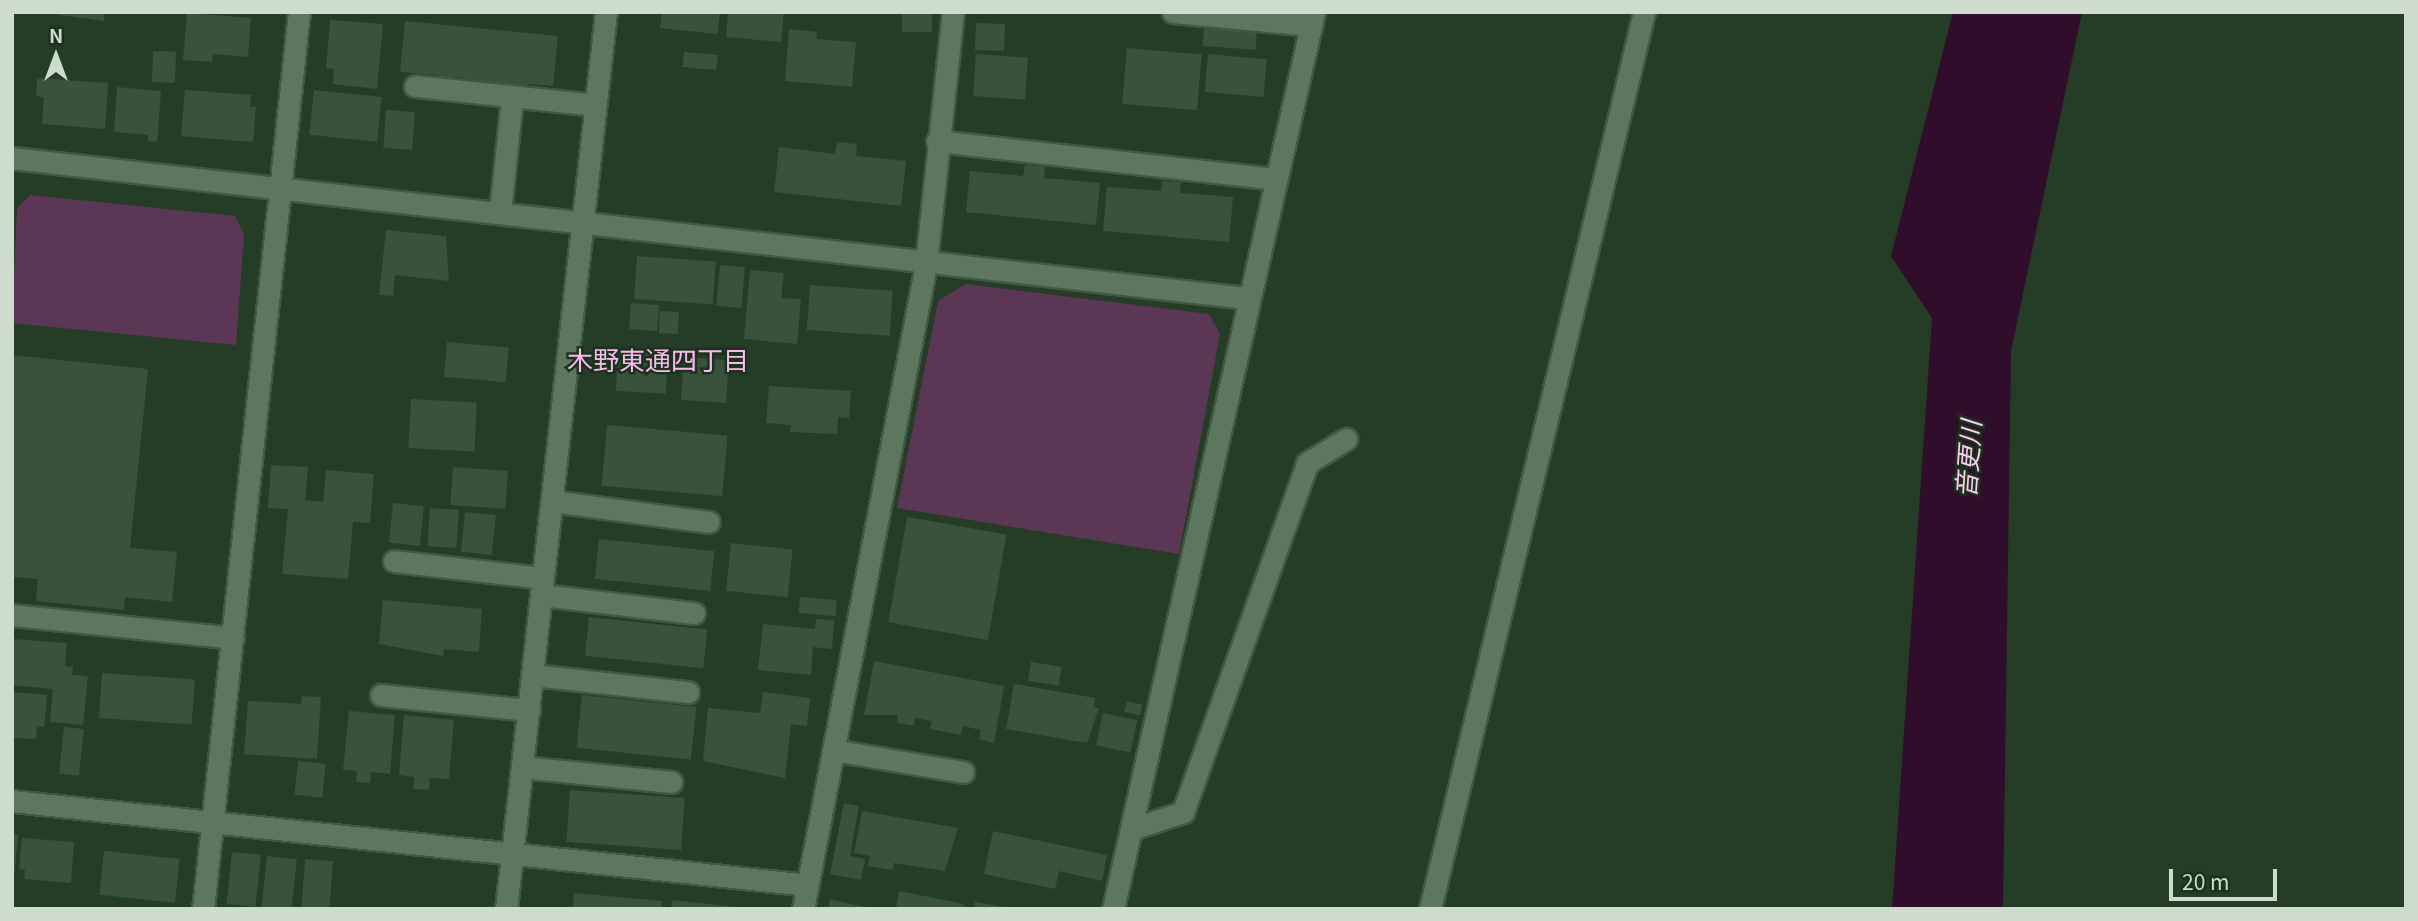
<!DOCTYPE html>
<meta charset="utf-8">
<style>
body{margin:0}
#map{position:relative;width:2418px;height:921px;overflow:hidden;background:#253d26;font-family:Georgia,"Noto Sans JP",serif}
div>[style]{position:absolute}
[style*='--x']{left:calc(var(--x)*1px);top:calc(var(--y)*1px);width:calc(var(--w)*1px);rotate:calc(var(--a)*1deg)}
.green>*{inset:0;background:#5b3755}
.water>*{inset:0;background:#2f0d2b}
.building>*{inset:0;background:#3a523b;transform-origin:0 0}
.roads{filter:drop-shadow(2px 0 #425744) drop-shadow(-2px 0 #425744) drop-shadow(0 2px #425744) drop-shadow(0 -2px #425744)}
.minor>*{height:21px;margin:-10.5px;padding:0 10.5px;transform-origin:10.5px;border-radius:10.5px;background:#5d775e}
span{translate:-50% -50%;white-space:nowrap;text-align:center;line-height:1.15;-webkit-text-stroke:5px #1b321d;paint-order:stroke}
.neighbourhood-label{font-size:26px;color:#fab9ee}
.water-label{font-size:26px;color:#fec9f3;font-style:italic}
.frame{position:absolute;inset:0;border:14px solid #cedcce;pointer-events:none}
.north{position:absolute;left:21px;top:21px;width:70px;height:70px;-webkit-text-stroke:5px #1b321d;paint-order:stroke;rotate:0deg;font-size:19px;font-weight:700;line-height:28px;text-align:center;color:#cedcce}
.north::after{content:'';display:block;margin:auto;width:24px;height:32px;background:#cedcce;clip-path:polygon(50% 0,100% 100%,50% 72%,0 100%)}
.scale{position:absolute;left:2169px;top:869px;width:108px;height:32px;box-sizing:border-box;border:4px solid #cedcce;border-top:0;padding-left:9px;font-size:21px;line-height:24px;white-space:nowrap;color:#cedcce;-webkit-text-stroke:5px #1b321d;paint-order:stroke}
</style>
<div id="map">
<div class="green">
<i style="clip-path:polygon(30px 195px,235px 216px,244px 234px,236px 345px,12px 323px,17px 208px)"></i>
<i style="clip-path:polygon(966px 284px,1209px 314px,1220px 334px,1179px 554px,897px 508px,938px 301px)"></i>
</div>
<div class="water">
<i style="clip-path:polygon(1953px 12px,2082px 12px,2011px 351px,2003px 909px,1892px 909px,1932px 318px,1891px 256px)"></i>
</div>
<div class="building">
<i style="clip-path:polygon(38px 12px,105px 12px,104px 21px)"></i>
<i style="clip-path:polygon(662px 12px,720px 12px,717px 34px,660px 28px)"></i>
<i style="clip-path:polygon(728px 12px,784px 12px,781px 42px,726px 37px)"></i>
<i style="left:902px;top:12px;width:30px;height:20px"></i>
<i style="clip-path:polygon(187px 13px,251px 18px,248px 57px,213px 54px,212px 62px,183px 60px)"></i>
<i style="clip-path:polygon(330px 20px,383px 24px,377px 89px,333px 84px,334px 69px,326px 68px)"></i>
<i style="clip-path:polygon(405px 21px,558px 36px,553px 86px,528px 84px,528px 90px,456px 77px,455px 84px,436px 82px,437px 75px,400px 72px)"></i>
<i style="left:976px;top:23px;width:29px;height:27px;rotate:2deg"></i>
<i style="left:1204px;top:27px;width:53px;height:19px;rotate:4deg"></i>
<i style="clip-path:polygon(789px 29px,817px 32px,816px 39px,856px 42px,852px 87px,785px 81px)"></i>
<i style="left:1127px;top:48px;width:75px;height:56px;rotate:5deg"></i>
<i style="left:153px;top:51px;width:23px;height:31px;rotate:2deg"></i>
<i style="left:684px;top:52px;width:34px;height:15px;rotate:5deg"></i>
<i style="left:976px;top:54px;width:52px;height:42px;rotate:4deg"></i>
<i style="left:1208px;top:54px;width:59px;height:38px;rotate:5deg"></i>
<i style="clip-path:polygon(37px 78px,108px 83px,105px 129px,42px 124px,44px 97px,36px 96px)"></i>
<i style="clip-path:polygon(117px 87px,161px 91px,157px 142px,148px 141px,148px 135px,114px 132px)"></i>
<i style="clip-path:polygon(185px 90px,251px 95px,250px 107px,256px 107px,253px 142px,181px 136px)"></i>
<i style="left:314px;top:90px;width:68px;height:45px;rotate:6deg"></i>
<i style="left:386px;top:110px;width:29px;height:38px;rotate:4deg"></i>
<i style="clip-path:polygon(837px 142px,857px 144px,856px 156px,906px 161px,901px 206px,774px 192px,779px 147px,835px 154px)"></i>
<i style="clip-path:polygon(1025px 165px,1045px 167px,1044px 178px,1100px 183px,1096px 225px,966px 212px,970px 171px,1023px 176px)"></i>
<i style="clip-path:polygon(1162px 181px,1181px 182px,1180px 193px,1233px 197px,1229px 242px,1103px 231px,1107px 187px,1161px 191px)"></i>
<i style="clip-path:polygon(386px 230px,446px 236px,449px 281px,395px 275px,393px 296px,379px 295px)"></i>
<i style="left:637px;top:256px;width:79px;height:43px;rotate:4deg"></i>
<i style="left:720px;top:265px;width:25px;height:41px;rotate:5deg"></i>
<i style="clip-path:polygon(750px 270px,784px 273px,781px 298px,801px 299px,797px 344px,744px 339px)"></i>
<i style="left:810px;top:285px;width:83px;height:45px;rotate:4deg"></i>
<i style="left:631px;top:303px;width:28px;height:26px;rotate:4deg"></i>
<i style="left:660px;top:311px;width:19px;height:22px;rotate:3deg"></i>
<i style="left:447px;top:342px;width:62px;height:35px;rotate:5deg"></i>
<i style="left:618px;top:351px;width:50px;height:40px;rotate:3deg"></i>
<i style="clip-path:polygon(12px 355px,148px 369px,130px 548px,177px 552px,172px 602px,125px 597px,124px 610px,36px 601px,38px 579px,15px 577px,12px 582px)"></i>
<i style="left:684px;top:357px;width:45px;height:43px;rotate:4deg"></i>
<i style="clip-path:polygon(769px 386px,851px 391px,849px 418px,838px 417px,837px 434px,790px 432px,791px 425px,766px 423px)"></i>
<i style="left:411px;top:399px;width:66px;height:49px;rotate:3deg"></i>
<i style="left:607px;top:425px;width:121px;height:61px;rotate:5deg"></i>
<i style="clip-path:polygon(271px 465px,308px 467px,305px 500px,323px 502px,326px 470px,374px 474px,370px 523px,353px 522px,348px 579px,282px 574px,288px 509px,268px 508px)"></i>
<i style="left:453px;top:467px;width:55px;height:38px;rotate:4deg"></i>
<i style="left:393px;top:503px;width:31px;height:40px;rotate:6deg"></i>
<i style="left:430px;top:508px;width:29px;height:38px;rotate:4deg"></i>
<i style="left:465px;top:512px;width:31px;height:40px;rotate:6deg"></i>
<i style="left:907px;top:517px;width:101px;height:107px;rotate:10deg"></i>
<i style="left:599px;top:539px;width:116px;height:40px;rotate:6deg"></i>
<i style="left:731px;top:543px;width:62px;height:48px;rotate:6deg"></i>
<i style="left:800px;top:597px;width:37px;height:16px;rotate:5deg"></i>
<i style="clip-path:polygon(383px 600px,482px 609px,479px 652px,444px 649px,443px 656px,379px 644px)"></i>
<i style="left:589px;top:617px;width:119px;height:39px;rotate:6deg"></i>
<i style="clip-path:polygon(816px 619px,834px 620px,832px 649px,813px 647px,811px 675px,758px 670px,763px 624px,815px 629px)"></i>
<i style="clip-path:polygon(12px 639px,67px 643px,65px 666px,73px 667px,72px 675px,88px 676px,83px 725px,50px 722px,53px 689px,12px 685px)"></i>
<i style="clip-path:polygon(874px 661px,1004px 686px,994px 743px,979px 739px,981px 730px,963px 726px,961px 735px,930px 729px,932px 721px,915px 718px,914px 726px,897px 723px,898px 715px,864px 715px)"></i>
<i style="left:1031px;top:662px;width:31px;height:19px;rotate:9deg"></i>
<i style="left:102px;top:673px;width:93px;height:45px;rotate:4deg"></i>
<i style="clip-path:polygon(1014px 684px,1095px 698px,1094px 707px,1099px 708px,1087px 743px,1006px 729px)"></i>
<i style="clip-path:polygon(12px 692px,47px 695px,44px 727px,37px 726px,36px 739px,12px 738px)"></i>
<i style="clip-path:polygon(763px 692px,810px 698px,807px 726px,791px 724px,785px 778px,703px 761px,708px 708px,760px 713px)"></i>
<i style="left:582px;top:695px;width:115px;height:53px;rotate:6deg"></i>
<i style="clip-path:polygon(302px 696px,321px 697px,317px 759px,244px 754px,248px 701px,301px 704px)"></i>
<i style="left:1127px;top:701px;width:16px;height:11px;rotate:14deg"></i>
<i style="clip-path:polygon(349px 711px,395px 715px,390px 774px,371px 772px,370px 783px,356px 782px,357px 771px,343px 770px)"></i>
<i style="left:1103px;top:713px;width:35px;height:33px;rotate:12deg"></i>
<i style="clip-path:polygon(404px 715px,454px 720px,449px 779px,430px 778px,429px 790px,413px 789px,414px 777px,399px 775px)"></i>
<i style="left:64px;top:727px;width:20px;height:47px;rotate:6deg"></i>
<i style="left:298px;top:761px;width:28px;height:34px;rotate:6deg"></i>
<i style="left:570px;top:790px;width:115px;height:52px;rotate:4deg"></i>
<i style="clip-path:polygon(844px 803px,859px 806px,850px 856px,865px 859px,861px 880px,830px 874px)"></i>
<i style="clip-path:polygon(862px 811px,958px 828px,945px 871px,894px 863px,893px 870px,868px 866px,870px 856px,854px 853px)"></i>
<i style="clip-path:polygon(993px 831px,1107px 855px,1102px 881px,1059px 871px,1055px 889px,984px 874px)"></i>
<i style="clip-path:polygon(12px 834px,18px 835px,14px 878px,12px 878px)"></i>
<i style="clip-path:polygon(22px 838px,74px 842px,71px 883px,24px 879px,25px 870px,19px 869px)"></i>
<i style="left:104px;top:851px;width:76px;height:44px;rotate:6deg"></i>
<i style="left:232px;top:852px;width:29px;height:52px;rotate:6deg"></i>
<i style="left:267px;top:856px;width:30px;height:52px;rotate:6deg"></i>
<i style="left:305px;top:859px;width:28px;height:50px;rotate:4deg"></i>
<i style="clip-path:polygon(899px 891px,964px 904px,963px 909px,896px 909px)"></i>
<i style="clip-path:polygon(574px 893px,662px 901px,662px 909px,573px 909px)"></i>
<i style="clip-path:polygon(830px 899px,869px 908px,868px 909px,828px 909px)"></i>
<i style="clip-path:polygon(672px 900px,736px 907px,736px 909px,671px 909px)"></i>
<i style="clip-path:polygon(975px 902px,1005px 907px,1005px 909px,974px 909px)"></i>
</div>
<div class="roads">
<div class="minor">
<i style="--x:1173;--y:12;--w:139;--a:5.4"></i>
<i style="--x:415;--y:86;--w:181;--a:6"></i>
<i style="--x:937;--y:141;--w:340;--a:6.4"></i>
<i style="--x:12;--y:158;--w:1242;--a:6.47"></i>
<i style="--x:500;--y:212;--w:116;--a:-84"></i>
<i style="--x:552;--y:501;--w:158;--a:7.6"></i>
<i style="--x:394;--y:561;--w:150;--a:6.5"></i>
<i style="--x:542;--y:595;--w:153;--a:6.8"></i>
<i style="--x:12;--y:615;--w:222;--a:5.9"></i>
<i style="--x:533;--y:675;--w:156;--a:6.3"></i>
<i style="--x:381;--y:695;--w:149;--a:5.8"></i>
<i style="--x:833;--y:750;--w:132;--a:9.6"></i>
<i style="--x:522;--y:767;--w:150;--a:5.7"></i>
<i style="--x:12;--y:801;--w:800;--a:6.02"></i>
<i style="--x:1132;--y:829;--w:54;--a:-18.4"></i>
<i style="--x:1183;--y:812;--w:370;--a:-70.4"></i>
<i style="--x:1307;--y:463;--w:46;--a:-31.6"></i>
<i style="--x:203;--y:909;--w:902;--a:-83.89"></i>
<i style="--x:506;--y:909;--w:903;--a:-83.64"></i>
<i style="--x:803;--y:909;--w:657;--a:-79.2"></i>
<i style="--x:926;--y:264;--w:253;--a:-83.9"></i>
<i style="--x:1113;--y:909;--w:919;--a:-77.37"></i>
<i style="--x:1430;--y:909;--w:922;--a:-76.58"></i>
</div>
</div>
<div class="neighbourhood-label">
<span style="left:658px;top:359px">木野東通四丁目</span>
</div>
<div class="water-label">
<span style="left:1967px;top:459px;rotate:-86deg">音更川</span>
</div>
<div class="frame"></div>
<div class="north">N</div>
<div class="scale">20 m</div>
</div>
